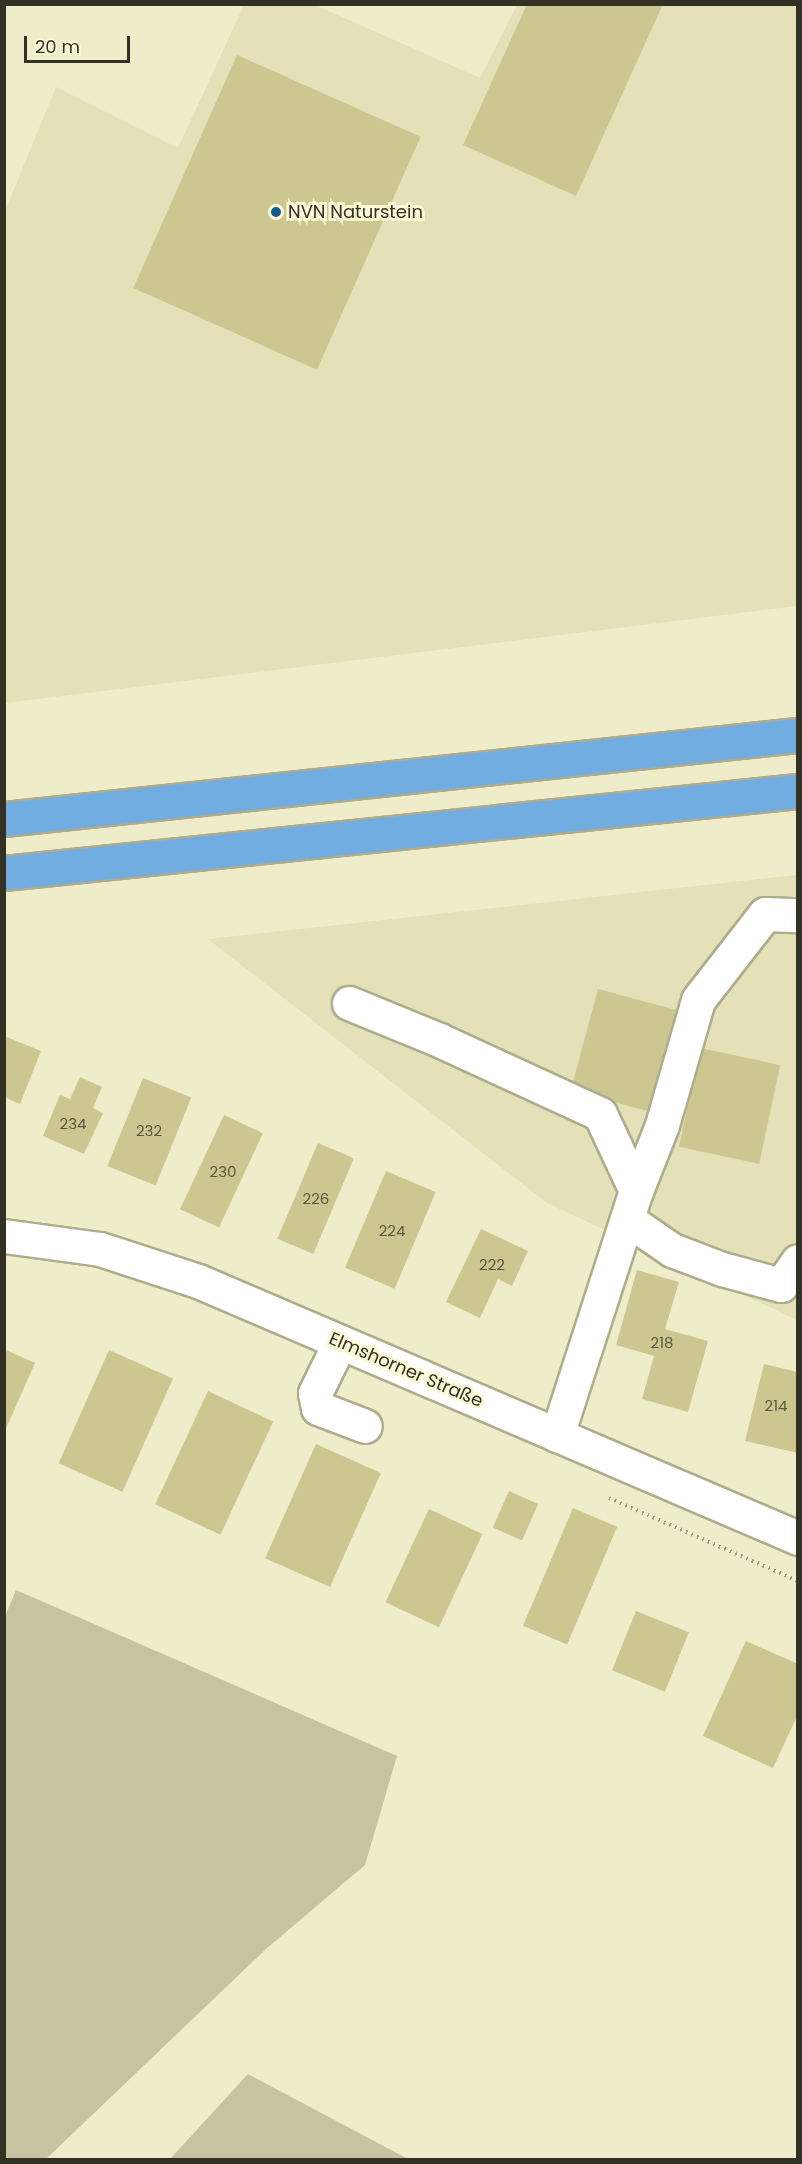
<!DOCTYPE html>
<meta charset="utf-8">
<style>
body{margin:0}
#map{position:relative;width:802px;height:2164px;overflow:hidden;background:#efecca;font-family:Poppins,sans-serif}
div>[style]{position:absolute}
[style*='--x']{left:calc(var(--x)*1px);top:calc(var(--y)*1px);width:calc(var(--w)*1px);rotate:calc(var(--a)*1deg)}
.built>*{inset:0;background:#e4e0b8}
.green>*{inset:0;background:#c6c3a0}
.building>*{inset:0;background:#ccc790;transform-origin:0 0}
.path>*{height:4px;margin-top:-2px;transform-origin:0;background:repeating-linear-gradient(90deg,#9b9980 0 1.5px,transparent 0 6px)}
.roads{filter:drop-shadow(2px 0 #afac8c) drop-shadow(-2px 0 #afac8c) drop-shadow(0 2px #afac8c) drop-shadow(0 -2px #afac8c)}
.minor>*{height:33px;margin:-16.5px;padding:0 16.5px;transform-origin:16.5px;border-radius:16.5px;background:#fff}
.highway>*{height:33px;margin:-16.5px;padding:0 16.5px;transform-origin:16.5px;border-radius:16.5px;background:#71ade1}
.dots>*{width:16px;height:16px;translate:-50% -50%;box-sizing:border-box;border:3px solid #fcf9d7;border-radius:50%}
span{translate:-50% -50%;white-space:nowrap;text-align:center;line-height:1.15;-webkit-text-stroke:6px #fcf9d7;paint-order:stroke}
.number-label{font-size:15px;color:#58563f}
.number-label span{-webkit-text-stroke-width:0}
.poi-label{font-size:18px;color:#323124}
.left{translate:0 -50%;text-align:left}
.street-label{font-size:18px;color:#323124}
.frame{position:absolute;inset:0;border:6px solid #323124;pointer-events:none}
.scale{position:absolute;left:24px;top:36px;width:106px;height:27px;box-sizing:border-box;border:3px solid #323124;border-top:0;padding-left:8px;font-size:18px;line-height:21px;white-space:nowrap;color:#323124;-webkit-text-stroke:4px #fcf9d7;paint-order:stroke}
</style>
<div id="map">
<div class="built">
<i style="clip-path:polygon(244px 5px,315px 5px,480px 78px,517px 5px,797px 5px,797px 606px,5px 703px,5px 211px,56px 87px,178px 148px)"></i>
<i style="clip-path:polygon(797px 875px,797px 1320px,547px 1203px,208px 939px)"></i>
</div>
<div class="green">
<i style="clip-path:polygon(16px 1590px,397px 1756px,365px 1865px,266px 1949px,46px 2159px,5px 2159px,4px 1619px)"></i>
<i style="clip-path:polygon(248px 2074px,408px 2159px,170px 2159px)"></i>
</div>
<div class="building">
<i style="clip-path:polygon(527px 4px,663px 4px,576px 196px,463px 145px)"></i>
<i style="left:237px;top:55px;width:201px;height:255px;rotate:24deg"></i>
<i style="left:598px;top:989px;width:83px;height:105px;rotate:15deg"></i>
<i style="clip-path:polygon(4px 1036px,41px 1051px,20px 1104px,4px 1097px)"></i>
<i style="left:700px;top:1048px;width:82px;height:101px;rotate:12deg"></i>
<i style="clip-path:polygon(80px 1077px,102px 1087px,93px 1108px,103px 1113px,84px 1154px,43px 1136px,60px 1095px,70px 1099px)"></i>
<i style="left:143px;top:1078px;width:52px;height:95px;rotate:22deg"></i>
<i style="left:224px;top:1115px;width:43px;height:104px;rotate:25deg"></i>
<i style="left:318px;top:1143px;width:39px;height:104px;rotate:23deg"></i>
<i style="left:386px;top:1171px;width:54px;height:105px;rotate:23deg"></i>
<i style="clip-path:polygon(481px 1229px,528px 1251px,512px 1286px,498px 1279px,480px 1318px,446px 1302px)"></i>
<i style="clip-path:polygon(637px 1270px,679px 1282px,665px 1329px,708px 1341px,688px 1412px,642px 1399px,654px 1356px,616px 1345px)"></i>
<i style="clip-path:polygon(4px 1349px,35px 1363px,4px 1433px)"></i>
<i style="left:109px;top:1350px;width:70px;height:124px;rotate:24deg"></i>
<i style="clip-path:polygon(764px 1364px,798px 1372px,798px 1453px,745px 1441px)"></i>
<i style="left:208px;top:1391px;width:72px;height:125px;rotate:25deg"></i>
<i style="left:316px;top:1444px;width:71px;height:125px;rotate:24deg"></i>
<i style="left:509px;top:1491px;width:32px;height:40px;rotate:24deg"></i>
<i style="left:573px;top:1508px;width:48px;height:128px;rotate:23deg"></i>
<i style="left:429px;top:1509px;width:59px;height:103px;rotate:25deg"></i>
<i style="left:636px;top:1611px;width:57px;height:64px;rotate:22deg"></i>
<i style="clip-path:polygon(746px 1641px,798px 1664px,798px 1714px,773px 1768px,703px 1736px)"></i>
</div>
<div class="path">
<i style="--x:609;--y:1498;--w:206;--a:23.7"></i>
</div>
<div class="roads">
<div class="minor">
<i style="--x:349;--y:1003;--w:97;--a:22.3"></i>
<i style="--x:439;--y:1040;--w:177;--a:24.7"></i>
<i style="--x:600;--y:1114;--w:85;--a:64.9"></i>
<i style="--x:627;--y:1219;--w:55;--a:34.6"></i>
<i style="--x:672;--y:1250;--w:53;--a:20.8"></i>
<i style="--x:722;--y:1269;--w:61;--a:15.2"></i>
<i style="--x:781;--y:1285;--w:29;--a:-55"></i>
<i style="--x:4;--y:1236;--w:97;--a:7.7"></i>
<i style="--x:100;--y:1249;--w:103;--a:18.1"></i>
<i style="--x:198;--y:1281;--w:653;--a:23.19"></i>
<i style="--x:340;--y:1342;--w:57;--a:116.1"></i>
<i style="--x:315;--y:1393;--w:15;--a:79"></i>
<i style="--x:318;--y:1408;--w:50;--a:21"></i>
<i style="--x:557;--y:1435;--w:256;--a:-72.1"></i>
<i style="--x:636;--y:1191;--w:71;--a:-68.5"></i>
<i style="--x:662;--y:1125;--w:130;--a:-73.9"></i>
<i style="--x:698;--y:1000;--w:109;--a:-52.1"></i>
<i style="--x:765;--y:914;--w:33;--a:2"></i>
</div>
<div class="highway">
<i style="--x:4;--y:819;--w:798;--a:-6.04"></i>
<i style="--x:4;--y:873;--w:798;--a:-5.9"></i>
</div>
</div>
<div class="dots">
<i style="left:276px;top:212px;background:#135c90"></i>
</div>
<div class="number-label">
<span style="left:73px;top:1124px">234</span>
<span style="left:149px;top:1131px">232</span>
<span style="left:223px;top:1172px">230</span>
<span style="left:316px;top:1199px">226</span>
<span style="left:392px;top:1231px">224</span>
<span style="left:492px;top:1265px">222</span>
<span style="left:662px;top:1343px">218</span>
<span style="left:776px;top:1406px">214</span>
</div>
<div class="poi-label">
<span class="left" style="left:288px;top:212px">NVN Naturstein</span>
</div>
<div class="street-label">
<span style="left:406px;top:1370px;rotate:23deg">Elmshorner Straße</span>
</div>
<div class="frame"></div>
<div class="scale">20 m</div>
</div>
